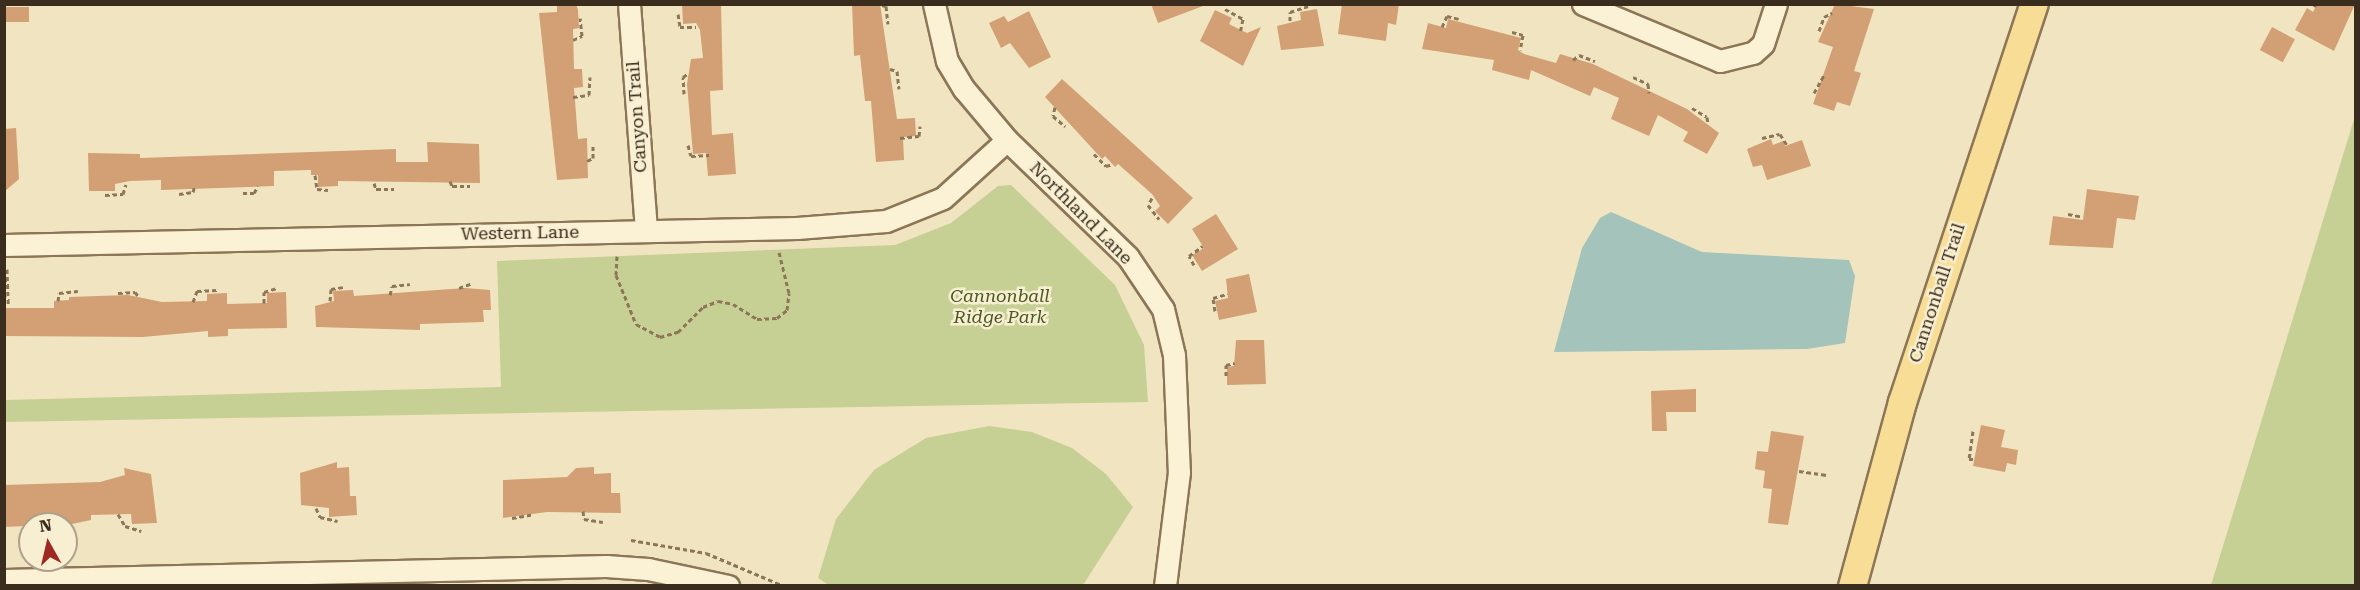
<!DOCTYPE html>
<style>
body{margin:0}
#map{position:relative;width:2360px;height:590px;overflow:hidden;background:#f1e5c1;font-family:"Roboto Serif",serif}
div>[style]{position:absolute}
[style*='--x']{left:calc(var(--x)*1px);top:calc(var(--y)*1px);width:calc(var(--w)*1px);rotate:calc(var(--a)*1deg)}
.green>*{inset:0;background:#c6d094}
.water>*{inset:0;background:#a4c3bb}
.building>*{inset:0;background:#d2a074;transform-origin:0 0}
.path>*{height:3px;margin-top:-1.5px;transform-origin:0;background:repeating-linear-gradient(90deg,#8c7657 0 4.5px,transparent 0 7.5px)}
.roads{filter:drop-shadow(2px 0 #8c7657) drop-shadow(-2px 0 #8c7657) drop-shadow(0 2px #8c7657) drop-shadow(0 -2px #8c7657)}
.minor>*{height:21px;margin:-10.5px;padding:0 10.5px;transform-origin:10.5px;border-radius:10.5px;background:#fbf2d5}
.major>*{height:27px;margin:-13.5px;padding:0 13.5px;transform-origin:13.5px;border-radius:13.5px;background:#f7dd96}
span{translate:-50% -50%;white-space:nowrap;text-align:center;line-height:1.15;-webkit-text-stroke:5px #f8efd2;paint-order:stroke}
.street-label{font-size:18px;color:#3b2d1d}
.park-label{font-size:18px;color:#485922;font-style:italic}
.frame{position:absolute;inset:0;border:6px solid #3b2d1d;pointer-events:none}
.north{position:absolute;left:18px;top:512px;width:60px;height:60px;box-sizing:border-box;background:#f8efd2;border:2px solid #aca18a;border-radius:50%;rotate:352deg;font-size:16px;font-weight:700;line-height:24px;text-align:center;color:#3b2d1d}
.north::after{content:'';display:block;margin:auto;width:21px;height:27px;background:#a02823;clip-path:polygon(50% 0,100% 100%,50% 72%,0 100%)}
</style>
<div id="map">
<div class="green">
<i style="clip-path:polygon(2355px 116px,2355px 585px,2211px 585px)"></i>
<i style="clip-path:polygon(1011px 185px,1115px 285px,1144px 345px,1148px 402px,5px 422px,5px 400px,501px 387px,497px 261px,895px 245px,951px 223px,998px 186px)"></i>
<i style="clip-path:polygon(989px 426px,1032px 432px,1072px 448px,1106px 474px,1133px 507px,1083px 585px,830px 586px,818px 578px,836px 519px,874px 470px,926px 438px)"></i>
</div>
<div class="water">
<i style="clip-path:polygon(1611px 212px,1702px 252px,1849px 260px,1855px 276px,1845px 343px,1807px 349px,1554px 352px,1582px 248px,1600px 218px)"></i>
</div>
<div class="building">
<i style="clip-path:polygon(557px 4px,576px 4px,578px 10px,579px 28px,573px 29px,574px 69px,582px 69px,583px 87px,574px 88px,578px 139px,587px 138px,588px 178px,557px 180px,539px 13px,557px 12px)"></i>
<i style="clip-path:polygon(682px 4px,721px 4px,723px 90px,710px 91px,712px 135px,733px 133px,736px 174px,708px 176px,706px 153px,693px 154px,687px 84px,691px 59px,703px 58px,700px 30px,696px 23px,683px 24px)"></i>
<i style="clip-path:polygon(852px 4px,880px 4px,897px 119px,915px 118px,916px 136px,903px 137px,904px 160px,876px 162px,871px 101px,865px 101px,860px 55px,854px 56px)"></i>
<i style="clip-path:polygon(1151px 4px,1203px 4px,1203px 6px,1158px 23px)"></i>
<i style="clip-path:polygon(1342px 4px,1399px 4px,1396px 25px,1388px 23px,1386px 41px,1338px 34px)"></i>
<i style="clip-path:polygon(1835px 4px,1874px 9px,1854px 71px,1861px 73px,1850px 106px,1837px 102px,1834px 111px,1813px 104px,1833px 47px,1818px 42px)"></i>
<i style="clip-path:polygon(2317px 4px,2355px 4px,2334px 51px,2295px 30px,2307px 8px,2313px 12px)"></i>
<i style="left:4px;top:7px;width:25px;height:15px"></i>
<i style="clip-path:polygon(1317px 9px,1324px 46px,1281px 50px,1277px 26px,1301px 20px,1300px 12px)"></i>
<i style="clip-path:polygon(1215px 10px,1232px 18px,1229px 24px,1247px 33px,1261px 27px,1243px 66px,1200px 41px)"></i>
<i style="clip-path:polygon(1029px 11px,1051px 57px,1029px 68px,1010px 43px,1001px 48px,989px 23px,1004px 16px,1008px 22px)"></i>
<i style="clip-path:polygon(1448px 19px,1521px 38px,1518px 50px,1524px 54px,1556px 63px,1560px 54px,1593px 64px,1687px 109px,1719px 133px,1707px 154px,1683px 141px,1688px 132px,1658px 115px,1649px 136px,1611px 119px,1619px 98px,1594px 87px,1590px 96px,1531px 70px,1529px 80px,1492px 70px,1494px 60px,1422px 49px,1428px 23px,1446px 28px)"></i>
<i style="left:2272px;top:27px;width:26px;height:26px;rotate:28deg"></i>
<i style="clip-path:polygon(1062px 79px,1193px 198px,1168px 224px,1155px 211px,1160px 206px,1152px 194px,1118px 164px,1115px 167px,1105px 156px,1102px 159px,1045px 97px)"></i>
<i style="clip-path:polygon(16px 128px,19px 179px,4px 192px,4px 129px)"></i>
<i style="clip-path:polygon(1771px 139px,1773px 145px,1783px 141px,1785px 146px,1802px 140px,1811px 166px,1767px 180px,1762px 165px,1753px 167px,1747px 149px)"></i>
<i style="clip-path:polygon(427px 142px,479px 144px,480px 183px,338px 181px,338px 186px,318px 187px,318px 175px,311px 175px,311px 170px,274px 171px,274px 186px,161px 190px,161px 180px,130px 181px,115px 184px,115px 191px,89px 191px,88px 153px,140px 154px,140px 158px,396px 149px,396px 162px,428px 162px)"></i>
<i style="clip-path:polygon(2087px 189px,2139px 196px,2135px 220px,2117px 218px,2113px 248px,2049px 245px,2053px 216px,2083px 220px)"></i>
<i style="clip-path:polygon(1216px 214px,1238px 249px,1202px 271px,1192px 255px,1204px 248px,1192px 229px)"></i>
<i style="clip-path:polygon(1249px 274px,1257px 312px,1219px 320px,1215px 301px,1228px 298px,1226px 279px)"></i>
<i style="clip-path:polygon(465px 288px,490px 290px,491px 310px,483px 310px,484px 322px,420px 324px,420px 330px,316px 327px,315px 306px,334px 301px,333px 291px,353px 290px,354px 296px)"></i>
<i style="clip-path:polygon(286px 292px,287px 328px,228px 329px,228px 336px,208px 337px,208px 331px,143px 337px,4px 336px,4px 308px,54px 308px,54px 301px,69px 300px,69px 297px,128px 295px,162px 302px,207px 301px,207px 294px,227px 293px,227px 304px,267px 303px,267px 293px)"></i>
<i style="clip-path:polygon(1236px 340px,1264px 340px,1266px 384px,1227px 385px,1227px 367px,1234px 366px)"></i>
<i style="clip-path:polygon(1696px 389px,1696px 412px,1666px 412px,1667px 431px,1652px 431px,1651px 391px)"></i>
<i style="clip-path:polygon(1981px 425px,2005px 430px,2001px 447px,2018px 450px,2016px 465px,2007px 463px,2005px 472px,1973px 466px)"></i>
<i style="clip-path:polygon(1771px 431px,1804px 436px,1788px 525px,1768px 523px,1772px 489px,1763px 488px,1765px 471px,1755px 469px,1757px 451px,1768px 452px)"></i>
<i style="clip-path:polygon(337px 462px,337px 468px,349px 467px,350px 496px,356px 496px,357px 515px,329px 517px,329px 508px,301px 505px,300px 473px)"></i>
<i style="clip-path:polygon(594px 467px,594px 474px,611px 473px,611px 493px,620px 493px,621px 513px,547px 512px,503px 518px,503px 480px,567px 477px,576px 468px)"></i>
<i style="clip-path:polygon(124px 468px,151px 474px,157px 523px,132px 524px,131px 514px,91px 515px,91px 520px,72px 524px,4px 527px,4px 485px,100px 482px,125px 475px)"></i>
</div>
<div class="path">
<i style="--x:2313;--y:4;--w:4;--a:34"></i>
<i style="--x:882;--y:5;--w:4;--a:14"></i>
<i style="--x:886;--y:6;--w:18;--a:84"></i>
<i style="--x:1225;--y:9;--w:21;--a:29"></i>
<i style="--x:1243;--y:19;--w:14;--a:102"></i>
<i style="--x:678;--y:14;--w:13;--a:81"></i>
<i style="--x:680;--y:27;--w:16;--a:0"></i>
<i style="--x:1290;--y:21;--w:9;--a:-90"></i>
<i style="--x:1290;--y:12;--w:19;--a:-18"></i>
<i style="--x:1442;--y:27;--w:12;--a:-66"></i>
<i style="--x:1447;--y:16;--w:12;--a:14"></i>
<i style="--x:1819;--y:31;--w:15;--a:-70"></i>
<i style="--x:1824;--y:17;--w:9;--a:-27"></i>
<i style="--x:1512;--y:32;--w:11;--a:15"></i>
<i style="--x:1523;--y:35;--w:15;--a:101"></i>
<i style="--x:573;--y:40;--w:10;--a:-24"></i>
<i style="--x:582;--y:36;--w:18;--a:-96"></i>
<i style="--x:1573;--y:60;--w:8;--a:-40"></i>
<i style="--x:1579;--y:55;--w:17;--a:21"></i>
<i style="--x:890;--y:69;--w:7;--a:16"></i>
<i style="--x:897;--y:71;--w:18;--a:84"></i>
<i style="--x:1633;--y:77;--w:17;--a:25"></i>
<i style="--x:1648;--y:84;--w:9;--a:84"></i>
<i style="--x:1814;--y:93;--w:21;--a:-61"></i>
<i style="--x:684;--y:94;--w:17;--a:-93"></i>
<i style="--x:683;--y:77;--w:7;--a:-34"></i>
<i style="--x:573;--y:97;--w:16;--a:-7"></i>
<i style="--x:589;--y:95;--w:18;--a:-87"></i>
<i style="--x:1055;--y:107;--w:9;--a:103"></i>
<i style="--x:1053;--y:116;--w:16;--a:40"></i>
<i style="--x:1692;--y:108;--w:17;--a:31"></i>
<i style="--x:1707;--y:117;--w:7;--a:82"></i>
<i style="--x:900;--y:138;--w:19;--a:-6"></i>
<i style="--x:919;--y:136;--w:10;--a:-84"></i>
<i style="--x:1762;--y:138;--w:18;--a:-13"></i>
<i style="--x:1780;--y:134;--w:13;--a:58"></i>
<i style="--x:688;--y:145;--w:11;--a:75"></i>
<i style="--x:691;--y:156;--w:18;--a:-3"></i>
<i style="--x:1094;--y:154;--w:17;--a:45"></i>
<i style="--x:1106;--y:166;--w:7;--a:-16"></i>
<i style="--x:587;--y:161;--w:7;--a:-27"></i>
<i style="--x:593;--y:158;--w:12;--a:-90"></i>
<i style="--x:315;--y:175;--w:14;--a:82"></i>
<i style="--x:317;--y:189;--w:11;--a:5"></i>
<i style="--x:450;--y:181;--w:5;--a:68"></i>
<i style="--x:452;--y:186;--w:18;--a:0"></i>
<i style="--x:374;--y:183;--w:6;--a:72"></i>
<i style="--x:376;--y:189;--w:18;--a:0"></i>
<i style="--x:243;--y:193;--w:11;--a:0"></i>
<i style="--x:254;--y:193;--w:8;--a:-60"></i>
<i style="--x:179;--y:194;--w:14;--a:-8"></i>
<i style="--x:193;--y:192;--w:7;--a:-74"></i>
<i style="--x:105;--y:195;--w:18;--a:-3"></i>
<i style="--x:123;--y:194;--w:10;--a:-73"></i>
<i style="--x:1152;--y:198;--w:8;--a:120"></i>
<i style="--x:1148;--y:205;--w:18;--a:52"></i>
<i style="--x:2068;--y:214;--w:15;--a:11"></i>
<i style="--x:617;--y:256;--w:19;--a:93"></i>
<i style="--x:616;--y:275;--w:53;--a:67.8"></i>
<i style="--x:636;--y:324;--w:27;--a:28"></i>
<i style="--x:660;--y:337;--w:19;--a:-16"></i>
<i style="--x:678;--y:332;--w:35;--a:-45"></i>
<i style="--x:703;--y:307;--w:16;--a:-22"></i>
<i style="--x:718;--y:301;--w:15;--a:11"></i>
<i style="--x:733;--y:304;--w:28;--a:32"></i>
<i style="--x:757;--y:319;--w:20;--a:-3"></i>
<i style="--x:777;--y:318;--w:13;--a:-39"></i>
<i style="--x:787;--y:310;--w:17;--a:-83"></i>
<i style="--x:789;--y:293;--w:42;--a:-103.7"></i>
<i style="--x:1194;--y:265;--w:10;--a:-119"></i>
<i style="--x:1189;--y:256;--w:17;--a:-36"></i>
<i style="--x:7;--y:269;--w:37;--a:88"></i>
<i style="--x:459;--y:288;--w:15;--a:-20"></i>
<i style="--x:118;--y:293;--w:17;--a:-3"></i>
<i style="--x:135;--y:292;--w:6;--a:51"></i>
<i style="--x:390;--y:295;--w:9;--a:-77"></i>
<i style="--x:392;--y:286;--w:18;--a:-6"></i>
<i style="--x:58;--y:301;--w:8;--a:-83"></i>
<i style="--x:59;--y:293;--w:19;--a:-6"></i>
<i style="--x:330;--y:301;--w:12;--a:-85"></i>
<i style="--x:331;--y:289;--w:12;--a:-9"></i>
<i style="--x:193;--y:302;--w:12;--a:-70"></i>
<i style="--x:197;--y:291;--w:20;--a:-3"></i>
<i style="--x:264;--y:303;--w:11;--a:-90"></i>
<i style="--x:264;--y:292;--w:14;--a:-17"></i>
<i style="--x:1215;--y:311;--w:13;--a:-99"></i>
<i style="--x:1213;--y:298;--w:15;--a:-16"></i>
<i style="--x:1226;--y:376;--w:11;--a:-90"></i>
<i style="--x:1226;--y:365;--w:9;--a:-13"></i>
<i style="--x:1973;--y:431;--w:28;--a:98"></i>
<i style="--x:1969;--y:459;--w:5;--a:0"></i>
<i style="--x:1799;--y:471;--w:28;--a:8"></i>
<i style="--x:316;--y:508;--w:10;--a:66"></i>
<i style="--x:320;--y:517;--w:18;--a:13"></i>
<i style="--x:583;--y:511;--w:8;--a:83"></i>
<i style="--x:584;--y:519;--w:19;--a:9"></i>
<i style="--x:118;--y:514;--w:14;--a:60"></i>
<i style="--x:125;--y:526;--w:17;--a:17"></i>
<i style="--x:512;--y:518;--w:22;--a:-10"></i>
<i style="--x:66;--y:529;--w:4;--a:-76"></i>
<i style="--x:4;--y:530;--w:1;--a:0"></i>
<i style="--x:631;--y:540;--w:76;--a:9.8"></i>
<i style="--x:706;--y:553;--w:85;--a:22.9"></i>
</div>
<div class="roads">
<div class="minor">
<i style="--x:629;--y:4;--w:227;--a:85.7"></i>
<i style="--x:934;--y:4;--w:58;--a:77.2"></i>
<i style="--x:947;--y:61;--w:33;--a:59"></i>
<i style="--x:964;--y:89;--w:67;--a:49.9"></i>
<i style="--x:1007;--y:140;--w:168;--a:44"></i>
<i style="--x:1128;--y:257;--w:63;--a:56.1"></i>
<i style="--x:1163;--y:309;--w:47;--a:76.6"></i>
<i style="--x:1174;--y:355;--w:117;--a:87.6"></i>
<i style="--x:1179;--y:472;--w:115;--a:97"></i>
<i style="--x:1583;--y:4;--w:148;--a:22.6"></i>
<i style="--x:1720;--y:61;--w:34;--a:-14"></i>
<i style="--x:1753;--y:53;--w:13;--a:-42"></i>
<i style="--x:1763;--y:44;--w:42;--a:-72"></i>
<i style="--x:4;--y:245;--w:793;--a:-1.23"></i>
<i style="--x:797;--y:228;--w:89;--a:-4.5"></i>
<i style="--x:886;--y:221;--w:61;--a:-22"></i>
<i style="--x:943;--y:198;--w:86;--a:-42.2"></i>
<i style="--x:4;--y:580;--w:602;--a:-1.33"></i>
<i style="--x:606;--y:566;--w:42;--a:4.1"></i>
<i style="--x:648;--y:569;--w:82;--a:12"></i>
</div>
<div class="major">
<i style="--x:1852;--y:586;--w:191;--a:-74.8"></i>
<i style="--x:1902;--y:402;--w:419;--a:-71.7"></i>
</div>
</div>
<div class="street-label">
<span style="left:637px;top:117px;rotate:-94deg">Canyon Trail</span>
<span style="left:1081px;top:213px;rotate:45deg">Northland Lane</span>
<span style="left:520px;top:233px;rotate:-1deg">Western Lane</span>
<span style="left:1937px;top:293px;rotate:-72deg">Cannonball Trail</span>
</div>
<div class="park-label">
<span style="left:1000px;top:307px">Cannonball<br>Ridge Park</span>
</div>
<div class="frame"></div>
<div class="north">N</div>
</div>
